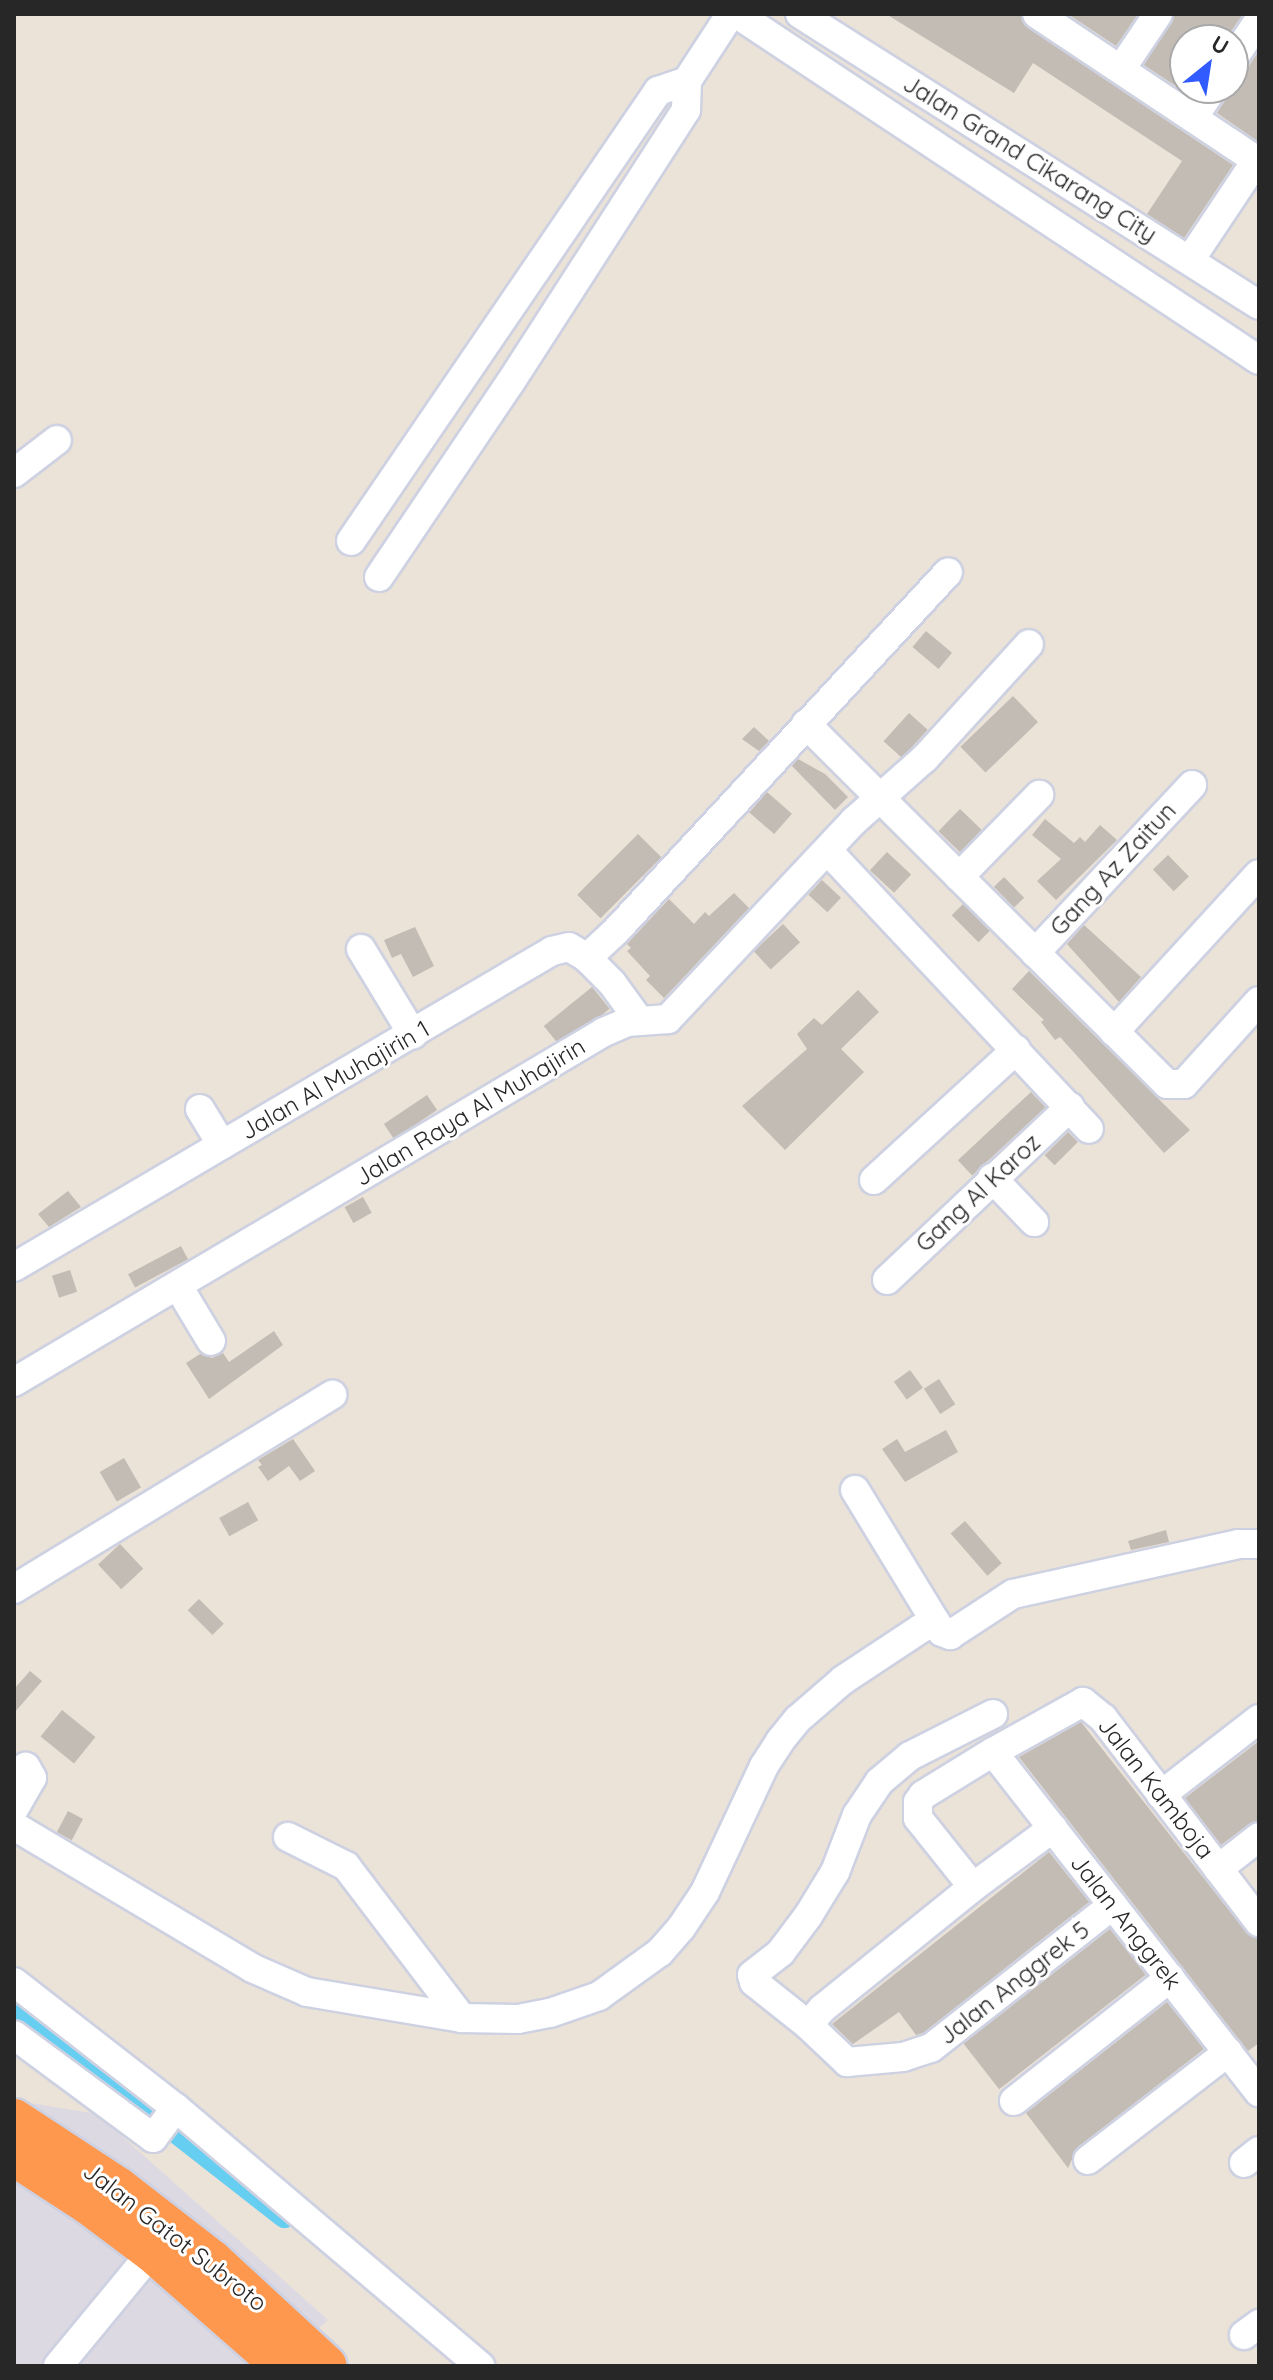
<!DOCTYPE html>
<style>
body{margin:0}
#map{position:relative;width:1273px;height:2380px;overflow:hidden;background:#ebe2d8;font-family:Quicksand,sans-serif}
div>[style]{position:absolute}
[style*='--x']{left:calc(var(--x)*1px);top:calc(var(--y)*1px);width:calc(var(--w)*1px);rotate:calc(var(--a)*1deg)}
.industrial>*{inset:0;background:#dcd9e2}
.canal>*{height:22px;margin:-11px;padding:0 11px;transform-origin:11px;border-radius:11px;background:#66cef1}
.building>*{inset:0;background:#c2bcb5;transform-origin:0 0}
.roads{filter:drop-shadow(2px 0 #cdd1e1) drop-shadow(-2px 0 #cdd1e1) drop-shadow(0 2px #cdd1e1) drop-shadow(0 -2px #cdd1e1)}
.minor>*{height:28px;margin:-14px;padding:0 14px;transform-origin:14px;border-radius:14px;background:#fff}
.highway>*{height:40px;margin:-20px;padding:0 20px;transform-origin:20px;border-radius:20px;background:#ff984f}
span{translate:-50% -50%;white-space:nowrap;text-align:center;line-height:1.15;-webkit-text-stroke:6px #fff;paint-order:stroke}
.street-label{font-size:24px;color:#272727}
.frame{position:absolute;inset:0;border:16px solid #272727;pointer-events:none}
.north{position:absolute;left:1169px;top:24px;width:80px;height:80px;box-sizing:border-box;background:#fff;border:2px solid #a9a9a9;border-radius:50%;rotate:30deg;font-size:22px;font-weight:700;line-height:32px;text-align:center;color:#272727}
.north::after{content:'';display:block;margin:auto;width:28px;height:36px;background:#315aff;clip-path:polygon(50% 0,100% 100%,50% 72%,0 100%)}
</style>
<div id="map">
<div class="industrial">
<i style="clip-path:polygon(18px 2101px,97px 2114px,328px 2320px,276px 2366px,14px 2366px,14px 2106px)"></i>
</div>
<div class="canal">
<i style="--x:14;--y:2006;--w:343;--a:38"></i>
</div>
<div class="building">
<i style="clip-path:polygon(886px 14px,1020px 14px,1028px 28px,1233px 165px,1184px 238px,1147px 214px,1182px 161px,1033px 63px,1014px 93px)"></i>
<i style="clip-path:polygon(1068px 14px,1138px 14px,1116px 46px)"></i>
<i style="clip-path:polygon(1175px 14px,1243px 14px,1225px 40px,1185px 40px,1185px 88px,1193px 88px,1188px 94px,1144px 65px)"></i>
<i style="clip-path:polygon(1259px 51px,1259px 142px,1217px 113px,1233px 88px,1233px 76px,1247px 69px)"></i>
<i style="left:926px;top:631px;width:34px;height:21px;rotate:40deg"></i>
<i style="left:1013px;top:696px;width:36px;height:73px;rotate:46deg"></i>
<i style="left:909px;top:713px;width:25px;height:38px;rotate:42deg"></i>
<i style="clip-path:polygon(754px 727px,769px 741px,759px 751px,742px 739px)"></i>
<i style="clip-path:polygon(798px 759px,825px 774px,848px 797px,835px 810px,792px 766px)"></i>
<i style="left:767px;top:792px;width:33px;height:27px;rotate:41deg"></i>
<i style="left:960px;top:809px;width:30px;height:31px;rotate:44deg"></i>
<i style="clip-path:polygon(1045px 819px,1074px 843px,1080px 837px,1085px 842px,1100px 825px,1117px 840px,1056px 900px,1037px 881px,1061px 859px,1032px 835px)"></i>
<i style="left:638px;top:834px;width:33px;height:86px;rotate:45deg"></i>
<i style="left:887px;top:852px;width:33px;height:25px;rotate:43deg"></i>
<i style="left:1168px;top:855px;width:30px;height:21px;rotate:46deg"></i>
<i style="left:1004px;top:877px;width:29px;height:14px;rotate:46deg"></i>
<i style="left:822px;top:880px;width:26px;height:20px;rotate:43deg"></i>
<i style="clip-path:polygon(734px 893px,749px 908px,664px 998px,646px 980px,650px 976px,627px 951px,631px 948px,627px 944px,669px 899px,694px 924px,705px 912px,709px 916px)"></i>
<i style="left:963px;top:904px;width:38px;height:16px;rotate:45deg"></i>
<i style="left:783px;top:924px;width:25px;height:40px;rotate:47deg"></i>
<i style="clip-path:polygon(1084px 925px,1141px 977px,1119px 1002px,1067px 944px)"></i>
<i style="clip-path:polygon(415px 927px,434px 966px,413px 977px,401px 954px,392px 958px,384px 940px)"></i>
<i style="clip-path:polygon(1029px 971px,1190px 1130px,1164px 1153px,1060px 1037px,1055px 1040px,1041px 1022px,1044px 1020px,1012px 989px)"></i>
<i style="left:592px;top:987px;width:28px;height:62px;rotate:51deg"></i>
<i style="clip-path:polygon(858px 990px,879px 1012px,841px 1049px,864px 1072px,785px 1150px,742px 1106px,807px 1049px,797px 1034px,814px 1018px,822px 1025px)"></i>
<i style="left:1031px;top:1092px;width:21px;height:100px;rotate:47deg"></i>
<i style="left:427px;top:1095px;width:18px;height:52px;rotate:56deg"></i>
<i style="left:1068px;top:1132px;width:14px;height:33px;rotate:45deg"></i>
<i style="clip-path:polygon(68px 1191px,81px 1207px,49px 1227px,38px 1214px)"></i>
<i style="left:363px;top:1197px;width:18px;height:21px;rotate:61deg"></i>
<i style="left:181px;top:1246px;width:15px;height:60px;rotate:62deg"></i>
<i style="left:70px;top:1270px;width:23px;height:19px;rotate:72deg"></i>
<i style="clip-path:polygon(274px 1331px,283px 1345px,209px 1399px,186px 1363px,200px 1354px,212px 1358px,223px 1353px,229px 1362px)"></i>
<i style="left:910px;top:1370px;width:22px;height:20px;rotate:54deg"></i>
<i style="left:939px;top:1379px;width:30px;height:18px;rotate:57deg"></i>
<i style="clip-path:polygon(946px 1430px,958px 1452px,905px 1482px,882px 1449px,897px 1439px,905px 1452px)"></i>
<i style="clip-path:polygon(293px 1439px,315px 1471px,300px 1481px,289px 1466px,268px 1481px,258px 1467px,262px 1465px,258px 1460px)"></i>
<i style="left:124px;top:1458px;width:34px;height:28px;rotate:60deg"></i>
<i style="left:248px;top:1502px;width:21px;height:33px;rotate:61deg"></i>
<i style="left:965px;top:1521px;width:56px;height:19px;rotate:49deg"></i>
<i style="clip-path:polygon(1166px 1530px,1169px 1542px,1131px 1550px,1128px 1541px)"></i>
<i style="left:120px;top:1544px;width:34px;height:30px;rotate:47deg"></i>
<i style="left:199px;top:1599px;width:35px;height:16px;rotate:45deg"></i>
<i style="clip-path:polygon(30px 1671px,42px 1681px,14px 1713px,14px 1689px)"></i>
<i style="left:62px;top:1710px;width:43px;height:34px;rotate:39deg"></i>
<i style="clip-path:polygon(1081px 1722px,1246px 1932px,1259px 1939px,1259px 2043px,1248px 2051px,1019px 1757px)"></i>
<i style="clip-path:polygon(1259px 1741px,1259px 1820px,1249px 1824px,1221px 1845px,1185px 1798px)"></i>
<i style="left:68px;top:1811px;width:17px;height:24px;rotate:28deg"></i>
<i style="clip-path:polygon(1049px 1852px,1089px 1902px,923px 2033px,916px 2035px,899px 2012px,853px 2044px,832px 2024px)"></i>
<i style="left:1110px;top:1929px;width:58px;height:186px;rotate:52deg"></i>
<i style="clip-path:polygon(1167px 2002px,1204px 2049px,1078px 2147px,1068px 2168px,1026px 2113px)"></i>
</div>
<div class="roads">
<div class="minor">
<i style="--x:800;--y:14;--w:543;--a:32.37"></i>
<i style="--x:1037;--y:14;--w:267;--a:33.7"></i>
<i style="--x:746;--y:20;--w:615;--a:33.54"></i>
<i style="--x:1233;--y:59;--w:47;--a:-56.3"></i>
<i style="--x:1121;--y:69;--w:66;--a:-56.1"></i>
<i style="--x:1193;--y:118;--w:36;--a:-56"></i>
<i style="--x:1190;--y:260;--w:119;--a:-56.3"></i>
<i style="--x:14;--y:473;--w:54;--a:-37.5"></i>
<i style="--x:351;--y:541;--w:545;--a:-55.7"></i>
<i style="--x:658;--y:91;--w:31;--a:-19"></i>
<i style="--x:379;--y:577;--w:234;--a:-56"></i>
<i style="--x:510;--y:383;--w:325;--a:-57.2"></i>
<i style="--x:686;--y:110;--w:29;--a:-88"></i>
<i style="--x:687;--y:81;--w:75;--a:-56.9"></i>
<i style="--x:806;--y:724;--w:510;--a:44.92"></i>
<i style="--x:1167;--y:1084;--w:17;--a:0"></i>
<i style="--x:1184;--y:1084;--w:112;--a:-47.9"></i>
<i style="--x:828;--y:851;--w:381;--a:46.8"></i>
<i style="--x:959;--y:877;--w:115;--a:-45.7"></i>
<i style="--x:361;--y:949;--w:100;--a:58.8"></i>
<i style="--x:1035;--y:953;--w:230;--a:-46.9"></i>
<i style="--x:587;--y:958;--w:38;--a:-43"></i>
<i style="--x:615;--y:932;--w:490;--a:-47.2"></i>
<i style="--x:1114;--y:1032;--w:214;--a:-47.5"></i>
<i style="--x:200;--y:1109;--w:42;--a:58.6"></i>
<i style="--x:992;--y:1178;--w:61;--a:46.3"></i>
<i style="--x:874;--y:1180;--w:193;--a:-42.5"></i>
<i style="--x:14;--y:1267;--w:624;--a:-30.43"></i>
<i style="--x:552;--y:951;--w:17;--a:-13"></i>
<i style="--x:569;--y:947;--w:21;--a:31"></i>
<i style="--x:587;--y:958;--w:35;--a:45"></i>
<i style="--x:612;--y:983;--w:46;--a:53.9"></i>
<i style="--x:887;--y:1280;--w:252;--a:-43.4"></i>
<i style="--x:178;--y:1286;--w:64;--a:59"></i>
<i style="--x:14;--y:1382;--w:686;--a:-30.68"></i>
<i style="--x:604;--y:1032;--w:25;--a:-23"></i>
<i style="--x:627;--y:1022;--w:41;--a:-4.2"></i>
<i style="--x:668;--y:1019;--w:272;--a:-46.8"></i>
<i style="--x:854;--y:821;--w:95;--a:-41.6"></i>
<i style="--x:925;--y:758;--w:154;--a:-47.6"></i>
<i style="--x:855;--y:1490;--w:153;--a:58.6"></i>
<i style="--x:14;--y:1589;--w:373;--a:-31.4"></i>
<i style="--x:993;--y:1752;--w:432;--a:52"></i>
<i style="--x:1161;--y:1795;--w:124;--a:-37.8"></i>
<i style="--x:14;--y:1809;--w:36;--a:-60"></i>
<i style="--x:32;--y:1778;--w:13;--a:-119"></i>
<i style="--x:14;--y:1826;--w:277;--a:30.8"></i>
<i style="--x:252;--y:1968;--w:60;--a:23.6"></i>
<i style="--x:307;--y:1992;--w:157;--a:9.5"></i>
<i style="--x:462;--y:2018;--w:56;--a:1"></i>
<i style="--x:518;--y:2019;--w:33;--a:-11"></i>
<i style="--x:550;--y:2013;--w:52;--a:-19.1"></i>
<i style="--x:599;--y:1996;--w:75;--a:-35.8"></i>
<i style="--x:660;--y:1952;--w:32;--a:-49"></i>
<i style="--x:681;--y:1928;--w:43;--a:-56.3"></i>
<i style="--x:705;--y:1892;--w:139;--a:-64.9"></i>
<i style="--x:764;--y:1766;--w:30;--a:-57"></i>
<i style="--x:780;--y:1741;--w:28;--a:-51"></i>
<i style="--x:798;--y:1719;--w:60;--a:-40.9"></i>
<i style="--x:843;--y:1680;--w:92;--a:-33.5"></i>
<i style="--x:920;--y:1629;--w:17;--a:-28"></i>
<i style="--x:935;--y:1621;--w:13;--a:58"></i>
<i style="--x:942;--y:1632;--w:9;--a:21"></i>
<i style="--x:950;--y:1635;--w:75;--a:-33.1"></i>
<i style="--x:1013;--y:1594;--w:230;--a:-12.5"></i>
<i style="--x:1238;--y:1544;--w:21;--a:0"></i>
<i style="--x:1053;--y:1828;--w:99;--a:143.6"></i>
<i style="--x:973;--y:1887;--w:194;--a:141.1"></i>
<i style="--x:822;--y:2009;--w:21;--a:131"></i>
<i style="--x:808;--y:2025;--w:54;--a:43.5"></i>
<i style="--x:847;--y:2062;--w:56;--a:-5.1"></i>
<i style="--x:903;--y:2057;--w:29;--a:-18"></i>
<i style="--x:931;--y:2048;--w:231;--a:-38.2"></i>
<i style="--x:288;--y:1837;--w:65;--a:26.6"></i>
<i style="--x:346;--y:1866;--w:191;--a:52.7"></i>
<i style="--x:1218;--y:1869;--w:52;--a:-38"></i>
<i style="--x:973;--y:1887;--w:88;--a:-128.6"></i>
<i style="--x:918;--y:1818;--w:16;--a:-90"></i>
<i style="--x:918;--y:1802;--w:9;--a:-54"></i>
<i style="--x:923;--y:1795;--w:82;--a:-31.6"></i>
<i style="--x:993;--y:1752;--w:103;--a:-29.1"></i>
<i style="--x:1083;--y:1702;--w:26;--a:39"></i>
<i style="--x:1103;--y:1718;--w:257;--a:52.6"></i>
<i style="--x:14;--y:1982;--w:205;--a:37.9"></i>
<i style="--x:176;--y:2108;--w:399;--a:40.3"></i>
<i style="--x:808;--y:2025;--w:69;--a:-141.5"></i>
<i style="--x:754;--y:1982;--w:7;--a:-106"></i>
<i style="--x:752;--y:1975;--w:37;--a:-38"></i>
<i style="--x:781;--y:1952;--w:45;--a:-53.1"></i>
<i style="--x:808;--y:1916;--w:52;--a:-58.5"></i>
<i style="--x:835;--y:1872;--w:61;--a:-68.9"></i>
<i style="--x:857;--y:1815;--w:40;--a:-56"></i>
<i style="--x:879;--y:1782;--w:40;--a:-40"></i>
<i style="--x:910;--y:1756;--w:93;--a:-26.8"></i>
<i style="--x:14;--y:2035;--w:173;--a:36.5"></i>
<i style="--x:153;--y:2138;--w:38;--a:-53"></i>
<i style="--x:1014;--y:2101;--w:199;--a:-38.3"></i>
<i style="--x:1088;--y:2160;--w:177;--a:-37.6"></i>
<i style="--x:1244;--y:2163;--w:19;--a:-39"></i>
<i style="--x:1244;--y:2335;--w:19;--a:-36"></i>
<i style="--x:58;--y:2366;--w:148;--a:-50.5"></i>
</div>
<div class="highway">
<i style="--x:14;--y:2119;--w:124;--a:33.2"></i>
<i style="--x:118;--y:2187;--w:119;--a:37.8"></i>
<i style="--x:212;--y:2260;--w:156;--a:42.7"></i>
<i style="--x:14;--y:2156;--w:88;--a:33"></i>
<i style="--x:88;--y:2204;--w:80;--a:36.9"></i>
<i style="--x:152;--y:2252;--w:173;--a:41.2"></i>
</div>
</div>
<div class="street-label">
<span style="left:1030px;top:159px;rotate:32deg">Jalan Grand Cikarang City</span>
<span style="left:1113px;top:869px;rotate:-47deg">Gang Az Zaitun</span>
<span style="left:335px;top:1080px;rotate:-30deg">Jalan Al Muhajirin 1</span>
<span style="left:470px;top:1112px;rotate:-31deg">Jalan Raya Al Muhajirin</span>
<span style="left:978px;top:1193px;rotate:-43deg">Gang Al Karoz</span>
<span style="left:1156px;top:1788px;rotate:52deg">Jalan Kamboja</span>
<span style="left:1126px;top:1922px;rotate:52deg">Jalan Anggrek</span>
<span style="left:1014px;top:1983px;rotate:-38deg">Jalan Anggrek 5</span>
<span style="left:175px;top:2237px;rotate:38deg">Jalan Gatot Subroto</span>
</div>
<div class="frame"></div>
<div class="north">U</div>
</div>
